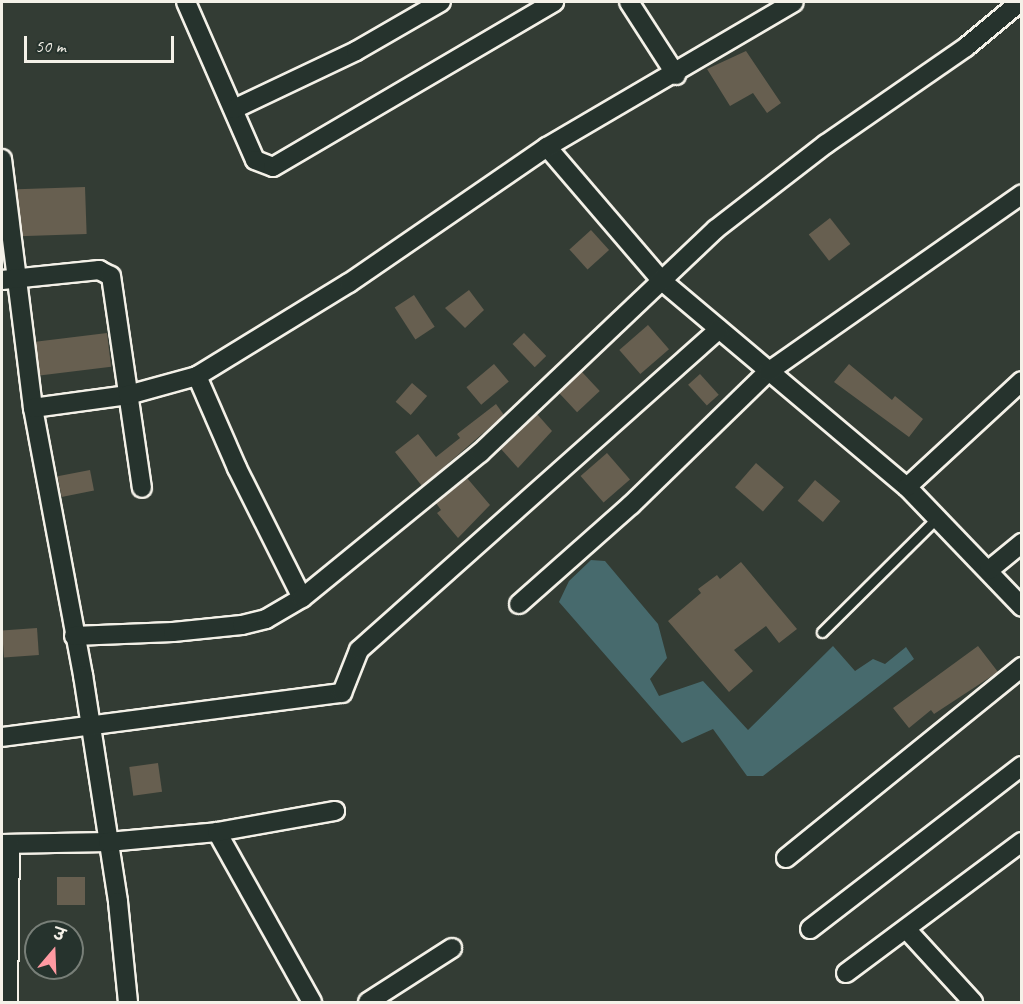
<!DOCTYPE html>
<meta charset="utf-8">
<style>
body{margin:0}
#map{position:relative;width:1023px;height:1004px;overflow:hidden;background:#333c34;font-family:Caveat,"Playpen Sans Deva",sans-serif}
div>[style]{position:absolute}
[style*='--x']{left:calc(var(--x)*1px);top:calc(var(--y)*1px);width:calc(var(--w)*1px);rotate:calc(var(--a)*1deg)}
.water>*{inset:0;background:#476a6d}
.building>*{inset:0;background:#675f50;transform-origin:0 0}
.roads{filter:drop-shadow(2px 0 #f4f1e8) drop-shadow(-2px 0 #f4f1e8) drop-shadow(0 2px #f4f1e8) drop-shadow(0 -2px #f4f1e8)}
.lane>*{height:9px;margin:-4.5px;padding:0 4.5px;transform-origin:4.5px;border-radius:4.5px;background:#26332d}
.street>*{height:18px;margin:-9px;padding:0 9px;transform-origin:9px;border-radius:9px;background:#26332d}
span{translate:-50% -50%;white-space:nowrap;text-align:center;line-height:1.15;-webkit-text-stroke:4.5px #26332d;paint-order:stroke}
.frame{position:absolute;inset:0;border:3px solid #f4f1e8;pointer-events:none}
.north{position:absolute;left:24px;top:920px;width:60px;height:60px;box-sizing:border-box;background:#26332d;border:2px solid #787f78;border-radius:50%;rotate:19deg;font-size:16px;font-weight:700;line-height:24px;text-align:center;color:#f4f1e8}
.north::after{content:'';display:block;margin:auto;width:21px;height:27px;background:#ff9aa2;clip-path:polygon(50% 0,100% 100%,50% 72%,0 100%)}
.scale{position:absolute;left:24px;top:36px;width:150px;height:27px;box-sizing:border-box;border:3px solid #f4f1e8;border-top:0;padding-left:8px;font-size:18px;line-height:21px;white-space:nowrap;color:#f4f1e8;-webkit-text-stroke:4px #26332d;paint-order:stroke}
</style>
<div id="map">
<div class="water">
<i style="clip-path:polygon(591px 560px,605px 561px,658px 624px,667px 658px,650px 679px,659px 696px,703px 681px,748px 730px,833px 646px,855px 671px,873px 659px,885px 664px,906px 647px,914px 659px,763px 776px,747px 776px,713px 729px,682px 743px,559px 602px,569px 581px)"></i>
</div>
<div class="building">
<i style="clip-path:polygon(746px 51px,781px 103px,767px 113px,753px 93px,730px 106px,707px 69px)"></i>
<i style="left:85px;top:187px;width:47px;height:68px;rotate:88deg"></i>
<i style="left:830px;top:218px;width:33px;height:27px;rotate:52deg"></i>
<i style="left:591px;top:230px;width:27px;height:29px;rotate:48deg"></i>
<i style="clip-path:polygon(469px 290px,484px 310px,465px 328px,445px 308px)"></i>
<i style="left:414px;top:295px;width:38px;height:23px;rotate:57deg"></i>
<i style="left:648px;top:325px;width:32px;height:38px;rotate:49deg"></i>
<i style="left:107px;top:333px;width:34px;height:72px;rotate:83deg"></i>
<i style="left:524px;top:333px;width:32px;height:16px;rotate:46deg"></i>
<i style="left:494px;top:364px;width:23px;height:36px;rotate:50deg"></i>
<i style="clip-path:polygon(849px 364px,892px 400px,895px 396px,923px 419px,909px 437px,834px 382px)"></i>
<i style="left:582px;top:372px;width:26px;height:31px;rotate:47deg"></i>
<i style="left:700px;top:374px;width:28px;height:16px;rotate:48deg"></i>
<i style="left:412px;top:383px;width:20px;height:25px;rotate:41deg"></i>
<i style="clip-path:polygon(496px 404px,504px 415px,422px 486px,395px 452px,418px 434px,436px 457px,460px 438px,457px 434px)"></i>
<i style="clip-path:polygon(537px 414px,552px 431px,518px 468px,501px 449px)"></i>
<i style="left:607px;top:453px;width:35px;height:35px;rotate:49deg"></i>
<i style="left:756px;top:463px;width:37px;height:32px;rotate:41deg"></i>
<i style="left:90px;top:470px;width:21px;height:33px;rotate:79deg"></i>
<i style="clip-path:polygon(467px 478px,490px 505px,458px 538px,437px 513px,441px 510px,436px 503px)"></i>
<i style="left:815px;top:480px;width:33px;height:27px;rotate:40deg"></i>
<i style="clip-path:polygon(741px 562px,797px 629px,779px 643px,766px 626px,734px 650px,753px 671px,729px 692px,668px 621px,701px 593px,698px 589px,717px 575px,720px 579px)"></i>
<i style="left:37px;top:628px;width:27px;height:35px;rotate:86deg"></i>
<i style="clip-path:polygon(978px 646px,998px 672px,934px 714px,931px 710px,909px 728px,893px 708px)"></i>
<i style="left:158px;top:763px;width:29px;height:29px;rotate:82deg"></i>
<i style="left:85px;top:877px;width:28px;height:28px;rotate:90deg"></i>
</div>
<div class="roads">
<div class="lane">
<i style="--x:822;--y:632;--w:163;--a:-44.8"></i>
</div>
<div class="street">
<i style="--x:186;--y:2;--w:172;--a:66.4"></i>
<i style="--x:255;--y:160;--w:19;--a:21"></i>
<i style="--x:273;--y:167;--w:326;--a:-30.4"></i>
<i style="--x:629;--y:2;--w:87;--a:57.2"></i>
<i style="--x:234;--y:109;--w:135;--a:-25.4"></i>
<i style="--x:356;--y:51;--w:98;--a:-30"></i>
<i style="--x:547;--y:147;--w:177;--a:49.4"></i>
<i style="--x:662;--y:281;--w:320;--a:40.1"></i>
<i style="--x:907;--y:487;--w:166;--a:46.2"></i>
<i style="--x:2;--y:159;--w:251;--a:82.9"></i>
<i style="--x:33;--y:408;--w:272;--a:79.4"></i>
<i style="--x:83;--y:675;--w:230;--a:81.2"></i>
<i style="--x:118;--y:902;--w:100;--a:84.3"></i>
<i style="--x:2;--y:280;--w:98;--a:-5.9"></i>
<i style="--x:99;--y:270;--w:13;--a:27"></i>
<i style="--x:111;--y:276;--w:214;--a:81.7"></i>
<i style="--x:197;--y:376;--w:100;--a:66.5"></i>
<i style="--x:237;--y:468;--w:145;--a:63.4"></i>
<i style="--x:33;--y:408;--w:96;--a:-7.8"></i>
<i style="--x:128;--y:395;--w:72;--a:-15.4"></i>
<i style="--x:197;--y:376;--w:178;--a:-31.5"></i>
<i style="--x:349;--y:283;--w:240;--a:-34.5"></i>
<i style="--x:547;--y:147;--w:286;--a:-30.4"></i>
<i style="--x:907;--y:487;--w:156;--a:-42.7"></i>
<i style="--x:989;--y:570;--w:43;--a:-39.3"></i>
<i style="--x:519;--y:604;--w:149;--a:-41.5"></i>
<i style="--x:631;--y:505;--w:191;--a:-44.2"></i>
<i style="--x:768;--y:372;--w:310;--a:-35"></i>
<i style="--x:74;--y:636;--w:99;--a:-2.3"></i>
<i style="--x:173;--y:632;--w:69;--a:-5.8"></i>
<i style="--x:242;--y:625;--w:25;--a:-14"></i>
<i style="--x:266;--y:619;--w:42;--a:-30.3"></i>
<i style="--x:302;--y:598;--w:230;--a:-39.2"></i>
<i style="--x:480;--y:453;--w:325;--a:-43.5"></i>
<i style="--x:716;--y:229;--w:139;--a:-37.7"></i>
<i style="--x:826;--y:144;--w:170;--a:-34.7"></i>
<i style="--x:966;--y:47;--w:70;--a:-39.8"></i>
<i style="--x:2;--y:737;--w:343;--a:-7.4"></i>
<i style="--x:342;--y:693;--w:46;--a:-68.4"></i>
<i style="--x:359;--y:650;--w:482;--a:-41.7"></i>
<i style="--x:217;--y:832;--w:195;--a:60.8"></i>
<i style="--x:2;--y:844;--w:106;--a:-1.1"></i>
<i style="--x:108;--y:842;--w:109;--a:-5.2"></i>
<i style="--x:217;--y:832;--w:120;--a:-10.1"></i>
<i style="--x:786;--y:858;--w:304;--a:-39"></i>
<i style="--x:810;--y:929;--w:267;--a:-37.6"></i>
<i style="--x:907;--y:930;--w:98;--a:47.5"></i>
<i style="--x:846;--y:973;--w:219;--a:-36.7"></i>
<i style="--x:8;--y:1002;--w:158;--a:-89.3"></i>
<i style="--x:368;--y:1002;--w:100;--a:-32.7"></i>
</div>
</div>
<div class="frame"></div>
<div class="north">उ</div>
<div class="scale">50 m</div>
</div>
